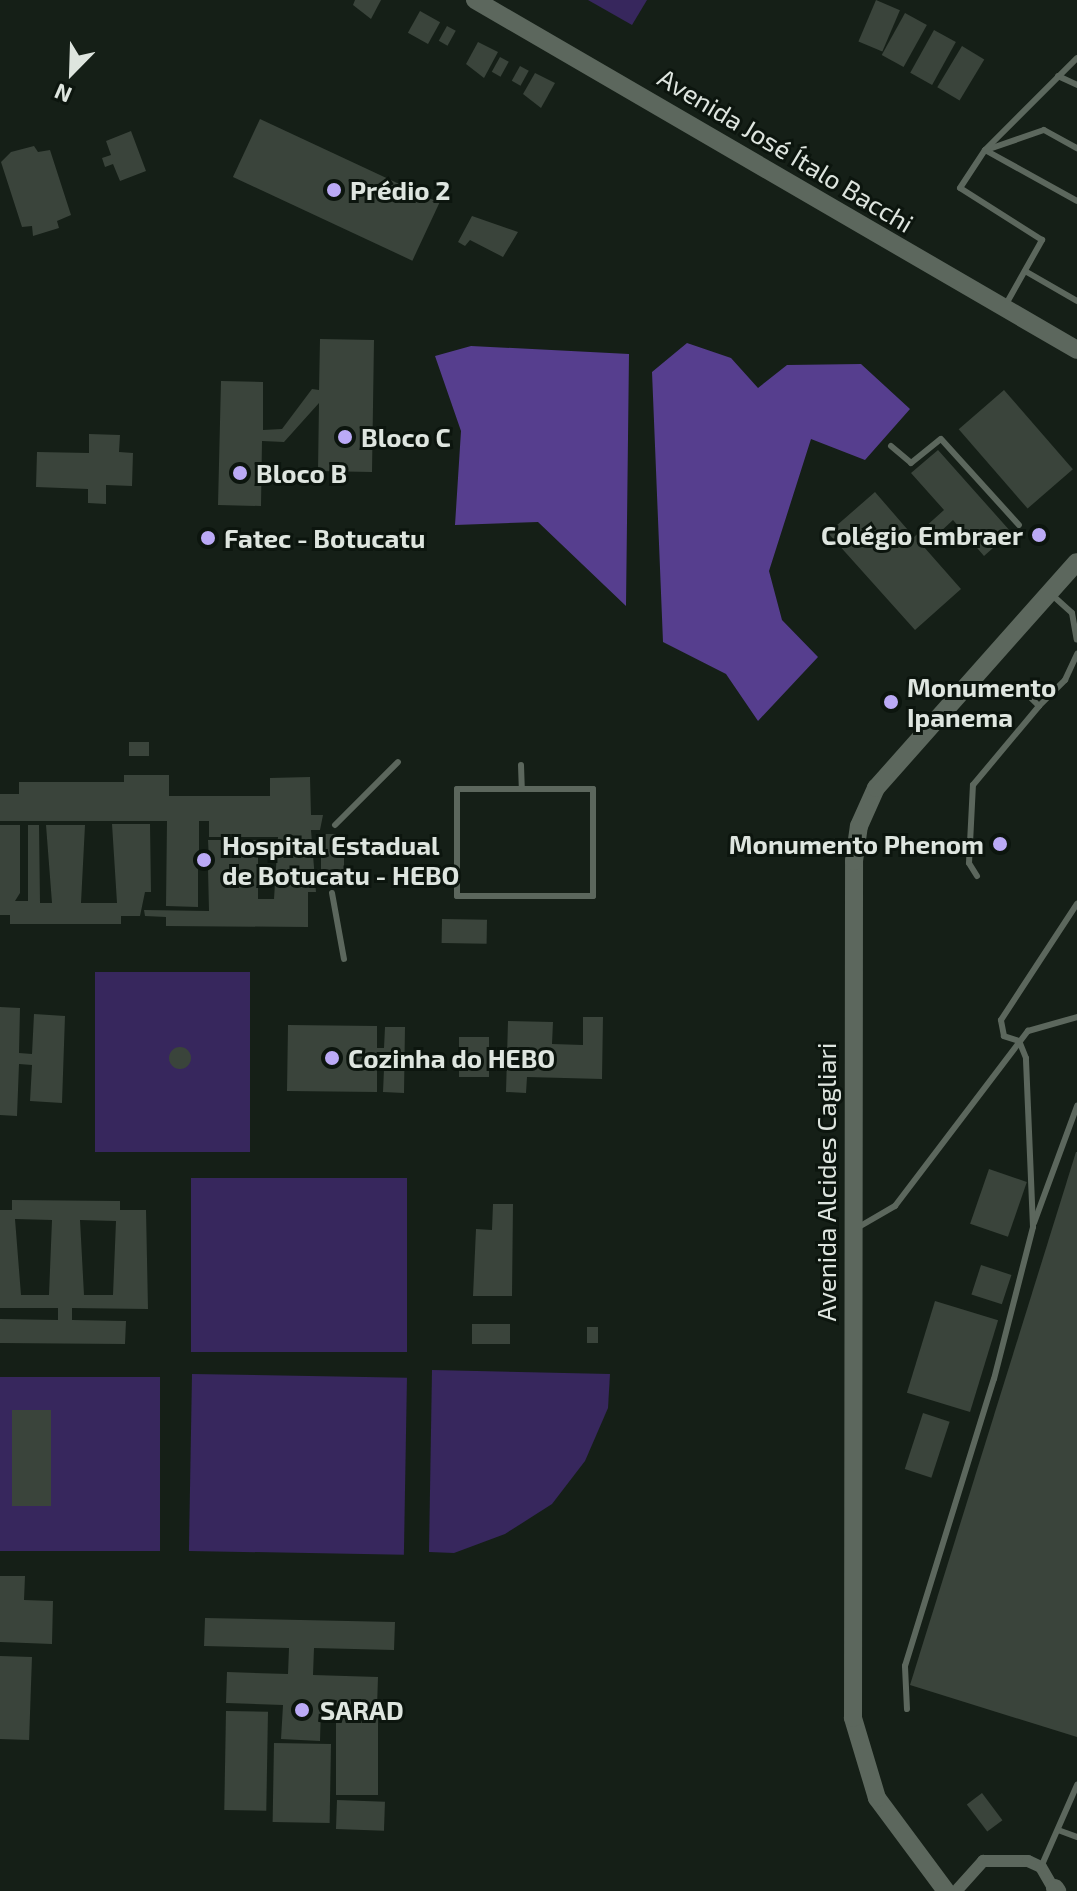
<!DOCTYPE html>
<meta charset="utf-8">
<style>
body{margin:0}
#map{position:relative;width:1077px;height:1891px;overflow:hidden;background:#151f17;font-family:"Exo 2",sans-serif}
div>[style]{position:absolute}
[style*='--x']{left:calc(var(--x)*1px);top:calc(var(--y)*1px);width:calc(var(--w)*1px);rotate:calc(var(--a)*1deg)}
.green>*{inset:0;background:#37275d;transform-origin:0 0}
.forest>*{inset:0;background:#563e8e}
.building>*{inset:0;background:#3a443b;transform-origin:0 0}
.round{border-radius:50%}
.service>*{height:6px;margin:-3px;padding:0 3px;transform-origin:3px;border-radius:3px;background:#5c675d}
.minor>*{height:12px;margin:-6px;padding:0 6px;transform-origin:6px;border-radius:6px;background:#5c675d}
.secondary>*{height:18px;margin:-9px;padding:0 9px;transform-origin:9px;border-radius:9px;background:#5c675d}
.dots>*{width:22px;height:22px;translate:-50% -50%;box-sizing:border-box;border:4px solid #0c150e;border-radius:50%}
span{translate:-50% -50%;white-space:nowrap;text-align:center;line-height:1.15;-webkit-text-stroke:6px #0c150e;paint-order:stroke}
.street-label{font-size:26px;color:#dee5df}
.poi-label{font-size:26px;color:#dee5df;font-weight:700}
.left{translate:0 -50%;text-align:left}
.right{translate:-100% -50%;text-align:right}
.north{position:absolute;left:32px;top:32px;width:80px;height:80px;-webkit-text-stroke:6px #0c150e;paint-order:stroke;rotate:203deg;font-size:22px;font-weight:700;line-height:32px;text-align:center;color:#dee5df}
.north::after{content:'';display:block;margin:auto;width:28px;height:36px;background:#dee5df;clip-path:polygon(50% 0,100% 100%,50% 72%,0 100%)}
</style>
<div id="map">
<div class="green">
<i style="clip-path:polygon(588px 0,647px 0,632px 25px)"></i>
<i style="left:95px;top:972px;width:155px;height:180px"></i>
<i style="left:191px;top:1178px;width:216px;height:174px"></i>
<i style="clip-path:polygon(432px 1370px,610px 1374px,608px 1408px,585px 1461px,552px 1504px,505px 1534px,454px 1553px,429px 1552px)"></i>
<i style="left:192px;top:1374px;width:215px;height:177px;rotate:1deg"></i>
<i style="left:0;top:1377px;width:160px;height:174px"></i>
</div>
<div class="forest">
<i style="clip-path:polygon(687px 343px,731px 358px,758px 388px,787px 365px,861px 364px,910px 409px,865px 460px,811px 439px,769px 571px,782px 620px,818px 657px,758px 721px,726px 674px,663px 642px,652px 372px)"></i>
<i style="clip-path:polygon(471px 346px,629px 354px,626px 606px,538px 522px,455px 525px,461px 431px,435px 356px)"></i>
</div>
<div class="building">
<i style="clip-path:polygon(355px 0,381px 0,371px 19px,353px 5px)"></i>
<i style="left:876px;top:0;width:26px;height:45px;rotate:23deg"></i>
<i style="left:420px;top:11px;width:23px;height:25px;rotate:29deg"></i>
<i style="left:905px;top:13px;width:25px;height:48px;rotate:29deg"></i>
<i style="left:447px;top:26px;width:10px;height:17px;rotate:29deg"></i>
<i style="left:934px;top:30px;width:25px;height:49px;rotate:29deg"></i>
<i style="clip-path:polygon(478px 42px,498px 52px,484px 78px,466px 64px)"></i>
<i style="left:962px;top:46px;width:26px;height:48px;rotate:31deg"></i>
<i style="left:500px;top:57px;width:10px;height:17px;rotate:29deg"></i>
<i style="left:520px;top:66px;width:10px;height:17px;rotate:29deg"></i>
<i style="clip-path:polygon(535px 73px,555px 83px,541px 108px,523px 94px)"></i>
<i style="left:260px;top:119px;width:198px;height:64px;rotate:25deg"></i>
<i style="clip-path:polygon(131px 131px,146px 171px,120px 181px,113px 164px,105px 167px,102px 158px,111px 155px,106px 141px)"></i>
<i style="clip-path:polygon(34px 146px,38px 152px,50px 150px,71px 215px,57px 221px,59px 228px,33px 236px,32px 226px,22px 227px,1px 162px,11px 152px)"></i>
<i style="clip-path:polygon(472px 216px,518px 232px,503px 257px,470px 240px,465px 246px,458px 242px)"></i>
<i style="clip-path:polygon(320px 339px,374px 340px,372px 472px,318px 471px,319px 403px,284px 442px,262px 441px,261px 506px,218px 505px,221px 381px,263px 382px,263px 430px,282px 429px,312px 389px,319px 390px)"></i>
<i style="left:1004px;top:390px;width:105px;height:60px;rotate:49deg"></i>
<i style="clip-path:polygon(89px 434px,120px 435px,119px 452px,133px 453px,132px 486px,106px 485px,106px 504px,88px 503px,88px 489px,36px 487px,37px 452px,89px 453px)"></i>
<i style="clip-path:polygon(938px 450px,1011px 532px,984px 556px,953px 520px,924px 547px,961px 589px,915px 630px,828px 533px,875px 492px,914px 537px,944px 510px,911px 473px)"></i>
<i style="left:129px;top:742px;width:20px;height:14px"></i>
<i style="clip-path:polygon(evenodd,124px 775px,169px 775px,169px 796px,270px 796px,270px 778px,310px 777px,311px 815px,323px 815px,320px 830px,311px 830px,316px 892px,308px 892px,308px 927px,166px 926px,166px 917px,145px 916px,144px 910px,209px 911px,208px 869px,198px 868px,198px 907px,166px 906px,167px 821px,0 821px,0 794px,19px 794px,19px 782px,124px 782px,124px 775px,199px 821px,209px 821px,209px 837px,278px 837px,274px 899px,258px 899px,258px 840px,208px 840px,209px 861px,199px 861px,199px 821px)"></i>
<i style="clip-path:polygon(112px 824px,150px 824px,151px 892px,145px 892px,140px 916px,121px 916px,121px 924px,10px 924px,10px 915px,0 915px,0 825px,20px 825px,20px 893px,15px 901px,28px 901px,28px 825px,39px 825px,40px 903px,52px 903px,46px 825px,85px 825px,81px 903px,117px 903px)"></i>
<i style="left:321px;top:834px;width:23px;height:53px"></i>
<i style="left:442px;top:919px;width:45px;height:24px;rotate:1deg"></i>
<i style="clip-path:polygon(0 1007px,20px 1008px,19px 1053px,32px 1054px,34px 1014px,65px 1016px,62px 1103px,30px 1101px,32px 1065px,19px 1064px,17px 1116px,0 1115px)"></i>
<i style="clip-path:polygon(583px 1017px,603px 1017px,602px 1079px,527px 1077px,526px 1093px,506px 1092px,508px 1021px,553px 1022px,552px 1044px,583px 1045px)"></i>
<i style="clip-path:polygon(288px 1025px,377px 1026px,377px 1048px,384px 1048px,385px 1027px,405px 1027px,404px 1093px,383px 1092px,384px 1069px,377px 1069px,377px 1092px,287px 1091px)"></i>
<i style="left:459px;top:1037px;width:30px;height:40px"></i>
<i class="round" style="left:169px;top:1047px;width:22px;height:22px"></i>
<i style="clip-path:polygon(1076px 1152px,1077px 1152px,1077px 1737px,910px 1685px)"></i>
<i style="left:989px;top:1169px;width:40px;height:58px;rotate:19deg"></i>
<i style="clip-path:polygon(evenodd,12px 1200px,120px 1201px,120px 1210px,146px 1210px,148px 1309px,72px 1308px,72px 1320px,126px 1321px,125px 1344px,0 1343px,0 1319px,58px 1320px,58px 1308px,0 1308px,0 1210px,12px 1210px,12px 1200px,15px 1219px,52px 1220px,49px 1295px,21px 1295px,15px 1219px,12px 1200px,80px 1220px,116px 1221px,113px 1295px,84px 1295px,80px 1220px)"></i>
<i style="clip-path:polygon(493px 1204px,513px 1204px,512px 1296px,473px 1296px,476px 1229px,492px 1230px)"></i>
<i style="left:981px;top:1265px;width:32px;height:31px;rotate:18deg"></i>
<i style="left:935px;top:1301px;width:66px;height:96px;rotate:17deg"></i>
<i style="left:510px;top:1324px;width:20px;height:38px;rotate:90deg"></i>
<i style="left:587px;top:1327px;width:11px;height:16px"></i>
<i style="left:12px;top:1410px;width:39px;height:96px"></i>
<i style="left:923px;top:1413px;width:28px;height:59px;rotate:18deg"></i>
<i style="clip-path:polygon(0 1576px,25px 1576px,24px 1600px,53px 1601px,52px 1644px,0 1642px)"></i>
<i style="clip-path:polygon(205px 1618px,395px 1622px,394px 1650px,314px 1648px,313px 1675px,378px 1677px,377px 1708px,321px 1706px,320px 1741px,281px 1739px,283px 1705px,226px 1703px,227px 1672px,288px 1674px,289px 1648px,204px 1646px)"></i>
<i style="left:0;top:1656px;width:32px;height:83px;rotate:2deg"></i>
<i style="left:226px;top:1711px;width:42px;height:99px;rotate:1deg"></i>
<i style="left:336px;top:1712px;width:42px;height:83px"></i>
<i style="left:274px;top:1743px;width:57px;height:79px;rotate:1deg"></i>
<i style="left:982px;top:1793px;width:34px;height:19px;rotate:53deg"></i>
<i style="left:337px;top:1800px;width:48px;height:29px;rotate:2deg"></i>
</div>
<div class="service">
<i style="--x:1058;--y:76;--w:21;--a:25"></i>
<i style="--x:989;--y:149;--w:58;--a:-19.1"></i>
<i style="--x:1044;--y:130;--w:38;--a:29"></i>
<i style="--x:985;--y:150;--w:105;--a:29"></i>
<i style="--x:1025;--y:271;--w:60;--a:30"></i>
<i style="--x:1005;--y:306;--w:76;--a:-60.7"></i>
<i style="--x:1042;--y:240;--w:97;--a:-147.6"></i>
<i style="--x:960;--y:188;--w:45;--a:-56.7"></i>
<i style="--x:985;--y:150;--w:130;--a:-45"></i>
<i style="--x:891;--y:446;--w:26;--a:40"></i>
<i style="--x:911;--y:463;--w:38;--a:-39"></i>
<i style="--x:941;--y:439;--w:116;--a:47.8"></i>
<i style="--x:1051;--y:594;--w:28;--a:42"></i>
<i style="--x:1072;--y:613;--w:27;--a:80"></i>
<i style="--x:1039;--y:706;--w:37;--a:-45"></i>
<i style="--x:1065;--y:680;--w:29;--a:-65"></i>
<i style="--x:521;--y:765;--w:24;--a:88"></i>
<i style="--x:457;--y:789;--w:136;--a:0"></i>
<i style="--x:593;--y:789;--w:107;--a:90"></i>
<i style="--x:593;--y:896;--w:136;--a:180"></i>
<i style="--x:457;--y:896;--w:107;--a:-90"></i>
<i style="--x:335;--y:825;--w:89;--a:-45"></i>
<i style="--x:977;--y:876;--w:15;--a:-122"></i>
<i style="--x:969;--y:863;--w:78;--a:-87.1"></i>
<i style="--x:973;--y:785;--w:103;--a:-50.1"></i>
<i style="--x:1039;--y:706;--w:20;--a:-135"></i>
<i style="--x:332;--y:893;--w:67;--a:79.7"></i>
<i style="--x:1034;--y:1223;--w:125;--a:-69.8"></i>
<i style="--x:857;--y:1228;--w:44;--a:-30.1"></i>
<i style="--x:895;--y:1206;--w:220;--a:-52.8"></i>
<i style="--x:1028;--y:1031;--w:51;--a:-15.9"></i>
<i style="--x:907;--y:1709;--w:43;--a:-92.7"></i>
<i style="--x:905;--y:1666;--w:300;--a:-72.8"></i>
<i style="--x:994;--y:1379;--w:157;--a:-75.6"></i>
<i style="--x:1033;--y:1227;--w:169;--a:-92.4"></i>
<i style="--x:1026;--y:1058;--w:18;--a:-112"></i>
<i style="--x:1019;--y:1041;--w:16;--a:-162"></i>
<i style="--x:1004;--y:1036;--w:16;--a:-101"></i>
<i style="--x:1001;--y:1020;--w:139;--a:-56.8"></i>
<i style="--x:1058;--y:1830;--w:20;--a:20"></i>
<i style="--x:1041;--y:1867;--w:90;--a:-66.3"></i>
</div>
<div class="minor">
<i style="--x:958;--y:1889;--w:38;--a:-48"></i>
<i style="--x:983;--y:1861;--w:45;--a:0"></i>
<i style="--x:1028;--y:1861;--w:14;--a:25"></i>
<i style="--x:1041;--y:1867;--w:28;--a:60"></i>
</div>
<div class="secondary">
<i style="--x:475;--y:0;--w:696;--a:30.17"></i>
<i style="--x:1055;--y:1888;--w:4;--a:56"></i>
<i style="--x:946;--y:1891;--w:116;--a:-126.6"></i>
<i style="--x:877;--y:1798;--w:84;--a:-106.7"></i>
<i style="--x:853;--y:1718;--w:857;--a:-89.93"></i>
<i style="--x:854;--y:861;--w:35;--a:-82"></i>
<i style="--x:859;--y:826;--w:42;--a:-65.9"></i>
<i style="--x:876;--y:788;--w:302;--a:-48.4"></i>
</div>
<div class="dots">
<i style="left:334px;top:190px;background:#bbaaf6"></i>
<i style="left:345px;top:437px;background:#bbaaf6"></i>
<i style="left:240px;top:473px;background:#bbaaf6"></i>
<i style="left:1039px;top:535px;background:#bbaaf6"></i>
<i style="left:208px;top:538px;background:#bbaaf6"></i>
<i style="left:891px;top:702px;background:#bbaaf6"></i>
<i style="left:1000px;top:844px;background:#bbaaf6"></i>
<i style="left:204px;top:860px;background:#bbaaf6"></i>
<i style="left:332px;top:1058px;background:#bbaaf6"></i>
<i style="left:302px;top:1710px;background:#bbaaf6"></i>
</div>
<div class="street-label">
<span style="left:786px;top:150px;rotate:31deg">Avenida José Ítalo Bacchi</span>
<span style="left:826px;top:1182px;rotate:-90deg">Avenida Alcides Cagliari</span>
</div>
<div class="poi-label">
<span class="left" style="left:350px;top:190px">Prédio 2</span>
<span class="left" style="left:361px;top:437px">Bloco C</span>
<span class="left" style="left:256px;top:473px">Bloco B</span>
<span class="right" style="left:1023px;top:535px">Colégio Embraer</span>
<span class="left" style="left:224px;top:538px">Fatec - Botucatu</span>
<span class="left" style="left:907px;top:702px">Monumento<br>Ipanema</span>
<span class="right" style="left:984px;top:844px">Monumento Phenom</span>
<span class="left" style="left:222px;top:860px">Hospital Estadual<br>de Botucatu - HEBO</span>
<span class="left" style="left:348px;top:1058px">Cozinha do HEBO</span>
<span class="left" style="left:320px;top:1710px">SARAD</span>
</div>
<div class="north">N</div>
</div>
